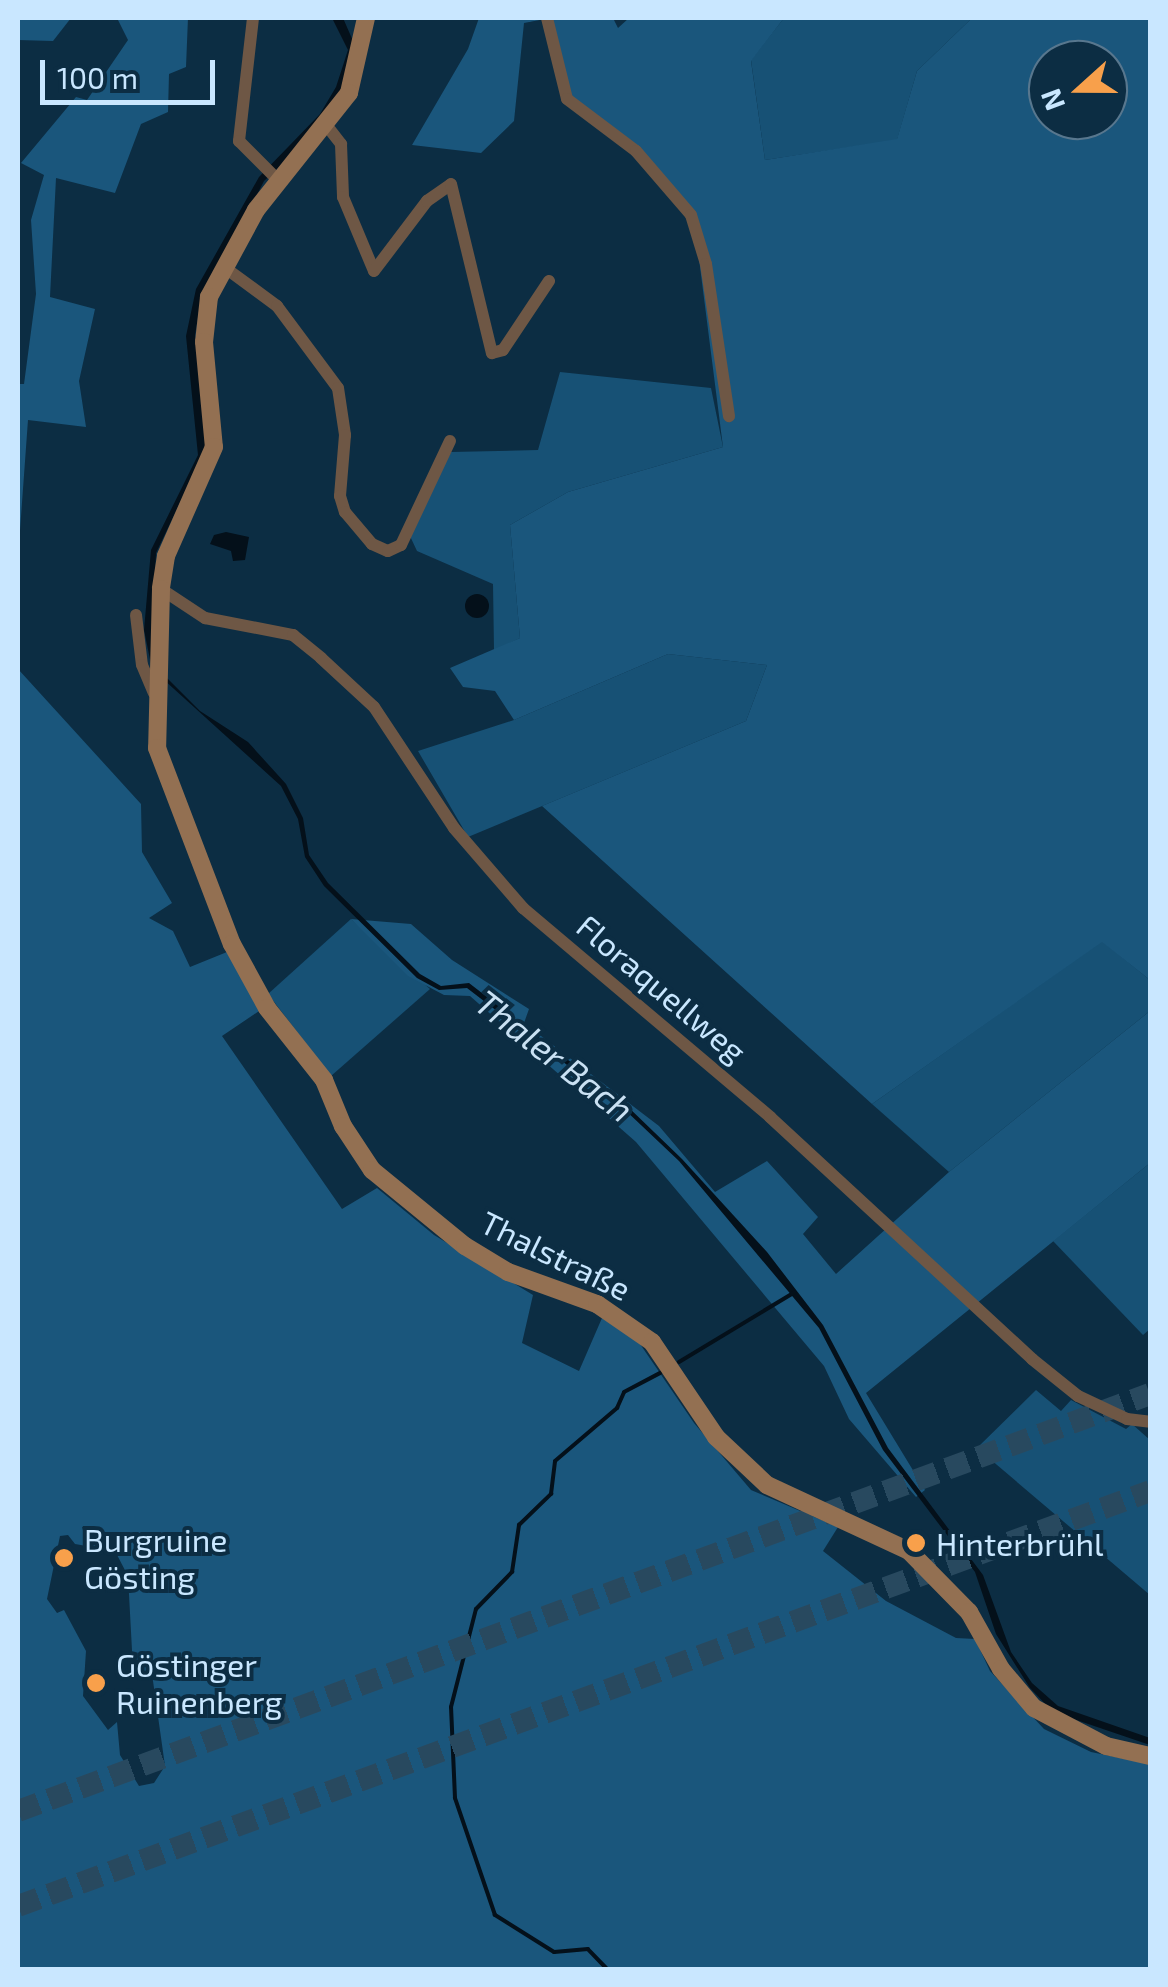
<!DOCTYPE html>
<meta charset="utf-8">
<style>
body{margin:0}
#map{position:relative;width:1168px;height:1987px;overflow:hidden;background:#0c2d43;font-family:"Exo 2",sans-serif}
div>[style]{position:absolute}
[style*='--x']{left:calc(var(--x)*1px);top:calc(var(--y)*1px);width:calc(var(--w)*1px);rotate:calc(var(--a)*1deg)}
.green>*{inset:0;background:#175175}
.forest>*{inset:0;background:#1a567c}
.water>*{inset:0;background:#04101a}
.round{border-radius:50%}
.stream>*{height:4px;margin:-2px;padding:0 2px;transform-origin:2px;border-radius:2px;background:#04101a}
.highway-tunnel>*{height:22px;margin-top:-11px;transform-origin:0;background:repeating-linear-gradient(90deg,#28495f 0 22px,transparent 0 33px)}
.street>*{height:12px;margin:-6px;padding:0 6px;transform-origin:6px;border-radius:6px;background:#6e5745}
.secondary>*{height:18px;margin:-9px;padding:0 9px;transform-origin:9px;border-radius:9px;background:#937052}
.dots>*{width:28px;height:28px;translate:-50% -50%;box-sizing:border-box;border:5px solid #0c2d43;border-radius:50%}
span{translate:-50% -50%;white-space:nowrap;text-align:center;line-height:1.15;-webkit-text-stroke:8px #0c2d43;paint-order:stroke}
.street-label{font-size:32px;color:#c9e7ff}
.poi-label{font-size:32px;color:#c9e7ff}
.left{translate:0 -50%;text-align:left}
.water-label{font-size:35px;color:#cae1f3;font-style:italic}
.frame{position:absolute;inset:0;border:20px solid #c9e7ff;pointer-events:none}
.north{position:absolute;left:1028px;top:40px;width:100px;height:100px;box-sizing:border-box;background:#0c2d43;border:2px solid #58778e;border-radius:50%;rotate:249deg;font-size:28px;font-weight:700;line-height:40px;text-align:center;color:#c9e7ff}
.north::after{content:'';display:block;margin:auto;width:35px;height:45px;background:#f8a04b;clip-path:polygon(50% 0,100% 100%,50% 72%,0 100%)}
.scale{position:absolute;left:40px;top:60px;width:175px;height:45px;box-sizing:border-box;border:5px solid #c9e7ff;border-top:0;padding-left:12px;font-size:30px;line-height:35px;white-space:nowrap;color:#c9e7ff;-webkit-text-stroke:8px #0c2d43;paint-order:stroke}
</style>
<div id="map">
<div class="green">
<i style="clip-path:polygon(784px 18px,972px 18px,917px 71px,897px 140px,765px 160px,751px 60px)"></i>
<i style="clip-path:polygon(560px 372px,711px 388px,723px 447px,568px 492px,510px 525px,520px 638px,494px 651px,493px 584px,417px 551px,409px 534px,451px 452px,538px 450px)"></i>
<i style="clip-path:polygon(668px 654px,767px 665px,746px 721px,468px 837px,418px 751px,514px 720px)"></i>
<i style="clip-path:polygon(351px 919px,430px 989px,331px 1076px,268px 994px)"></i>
<i style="clip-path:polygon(1102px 941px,1150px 980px,1150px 1011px,949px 1172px,872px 1104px)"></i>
<i style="clip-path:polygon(1150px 1163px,1150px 1329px,1143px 1335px,1053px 1241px)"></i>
<i style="clip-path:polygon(1036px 1390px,1061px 1411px,1071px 1400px,1126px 1429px,1132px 1424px,1150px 1440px,1150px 1595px,977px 1448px)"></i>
</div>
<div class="forest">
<i style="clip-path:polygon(18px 18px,71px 18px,53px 41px,18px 40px)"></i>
<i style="clip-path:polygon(117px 18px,188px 18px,186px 67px,169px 74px,168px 112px,141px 124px,115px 193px,56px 178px,50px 297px,95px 309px,79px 381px,86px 427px,28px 420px,18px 558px,18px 384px,24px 384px,36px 294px,31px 220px,44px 175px,21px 163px,76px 97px,87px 100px,128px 40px)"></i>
<i style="clip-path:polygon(evenodd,479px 18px,613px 18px,618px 28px,629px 18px,784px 18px,751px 61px,765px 160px,897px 139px,917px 71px,972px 18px,1150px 18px,1150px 980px,1102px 942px,872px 1104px,542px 806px,746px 721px,767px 665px,668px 654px,514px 720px,495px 691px,463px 687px,450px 668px,520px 638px,510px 525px,568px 492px,723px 447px,693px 212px,570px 96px,550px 18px,524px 23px,514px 121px,481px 153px,412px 145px,468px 49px,479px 18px,1048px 60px,1108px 60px,1108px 120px,1048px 120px,1048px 60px)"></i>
<i style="clip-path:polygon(evenodd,18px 669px,141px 804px,142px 852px,172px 903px,149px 918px,173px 931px,190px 967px,227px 952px,262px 1009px,222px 1036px,342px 1209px,377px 1188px,434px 1235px,533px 1295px,522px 1343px,579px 1371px,602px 1318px,638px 1341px,694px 1423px,751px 1490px,838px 1527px,823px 1551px,886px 1601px,956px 1638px,975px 1639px,990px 1671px,1044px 1729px,1091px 1752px,1150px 1764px,1150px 1969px,18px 1969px,18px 669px,68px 1535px,75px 1544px,115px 1551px,128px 1576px,133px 1669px,126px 1670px,152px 1674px,165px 1766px,154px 1783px,139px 1786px,120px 1755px,117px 1722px,108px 1730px,83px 1696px,86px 1651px,64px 1610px,57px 1613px,47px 1599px,60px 1536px,68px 1535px)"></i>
<i style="clip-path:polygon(351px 919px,411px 924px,452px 960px,529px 1009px,524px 1023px,659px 1126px,715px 1192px,767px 1161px,818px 1217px,803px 1234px,836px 1274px,949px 1172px,1150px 1011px,1150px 1163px,866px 1393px,925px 1490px,916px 1497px,849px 1419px,824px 1366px,636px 1142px,470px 996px,444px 995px,408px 976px)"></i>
</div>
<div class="water">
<i style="clip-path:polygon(332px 18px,343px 18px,353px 41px,345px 86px,307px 141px,264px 181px,200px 305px,195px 335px,207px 446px,156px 553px,151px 650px,157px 668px,200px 711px,248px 742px,286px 784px,303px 818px,309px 855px,328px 883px,420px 974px,441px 986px,469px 983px,626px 1105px,682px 1159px,767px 1252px,823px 1325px,888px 1448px,983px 1575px,1011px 1652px,1032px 1683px,1058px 1706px,1150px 1738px,1150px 1745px,1053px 1712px,1030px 1688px,996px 1634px,975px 1572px,883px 1450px,819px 1328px,679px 1161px,623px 1108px,467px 988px,439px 990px,417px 978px,324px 886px,305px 857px,298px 819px,281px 786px,152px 669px,144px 630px,151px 550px,198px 455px,186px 336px,196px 289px,259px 177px,320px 114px,336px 87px,348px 50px)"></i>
<i style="clip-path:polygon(226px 532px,249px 537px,245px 560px,233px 561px,231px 551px,210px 544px,214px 535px)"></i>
<i class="round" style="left:465px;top:594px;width:24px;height:24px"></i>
</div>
<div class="stream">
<i style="--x:679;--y:1362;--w:135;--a:-31.1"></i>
<i style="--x:608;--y:1970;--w:29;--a:-134"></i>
<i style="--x:588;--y:1949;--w:34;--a:175"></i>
<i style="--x:554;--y:1952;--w:70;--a:-147.9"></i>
<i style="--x:495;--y:1915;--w:124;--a:-108.9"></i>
<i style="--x:455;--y:1798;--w:91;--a:-92.5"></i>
<i style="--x:451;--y:1707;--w:101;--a:-75.7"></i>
<i style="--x:476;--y:1609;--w:52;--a:-45.8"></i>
<i style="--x:512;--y:1572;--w:48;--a:-81.5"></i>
<i style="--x:519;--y:1525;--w:45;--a:-44.1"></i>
<i style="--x:551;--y:1494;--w:33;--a:-83"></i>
<i style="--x:555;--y:1461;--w:82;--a:-40.5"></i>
<i style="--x:617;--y:1408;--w:17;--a:-66"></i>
<i style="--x:624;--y:1392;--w:41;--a:-27.8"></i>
</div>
<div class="highway-tunnel">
<i style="--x:18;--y:1811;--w:1206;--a:-20.22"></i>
<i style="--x:18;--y:1906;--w:1206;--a:-20.13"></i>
</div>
<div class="street">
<i style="--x:253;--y:18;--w:124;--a:96.5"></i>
<i style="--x:239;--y:141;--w:55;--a:45"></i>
<i style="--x:547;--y:18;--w:83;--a:76.1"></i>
<i style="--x:567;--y:99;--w:86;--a:37"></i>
<i style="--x:636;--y:151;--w:84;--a:49.3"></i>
<i style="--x:691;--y:215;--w:51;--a:73"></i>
<i style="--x:706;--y:264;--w:154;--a:81.4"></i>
<i style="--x:327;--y:126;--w:23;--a:52"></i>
<i style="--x:341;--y:144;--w:53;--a:87.8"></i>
<i style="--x:343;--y:197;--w:80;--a:67.3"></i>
<i style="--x:374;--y:271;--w:88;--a:-52.9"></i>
<i style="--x:427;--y:201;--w:29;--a:-35"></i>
<i style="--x:451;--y:184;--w:174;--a:76.4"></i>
<i style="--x:492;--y:353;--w:11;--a:-15"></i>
<i style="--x:503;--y:350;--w:83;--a:-56.3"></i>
<i style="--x:224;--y:267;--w:66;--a:36.3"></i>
<i style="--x:277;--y:306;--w:102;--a:53.4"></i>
<i style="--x:338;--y:388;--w:48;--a:81.5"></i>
<i style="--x:345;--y:435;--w:61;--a:94.7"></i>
<i style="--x:340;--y:496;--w:17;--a:73"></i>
<i style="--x:345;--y:512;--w:42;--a:49.8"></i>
<i style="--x:372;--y:544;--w:17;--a:24"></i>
<i style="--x:388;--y:551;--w:14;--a:-25"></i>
<i style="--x:401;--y:545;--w:115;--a:-64.8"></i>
<i style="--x:161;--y:589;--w:53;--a:33.4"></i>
<i style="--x:205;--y:618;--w:90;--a:10.9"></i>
<i style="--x:293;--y:635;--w:36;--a:39"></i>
<i style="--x:321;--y:658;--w:72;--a:42.8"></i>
<i style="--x:374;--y:707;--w:145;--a:56.5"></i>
<i style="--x:454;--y:828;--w:106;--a:49.2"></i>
<i style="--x:523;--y:908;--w:324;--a:40.2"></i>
<i style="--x:770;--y:1117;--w:357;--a:42.7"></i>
<i style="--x:1032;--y:1359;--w:59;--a:38.8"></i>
<i style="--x:1078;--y:1396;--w:54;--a:25.1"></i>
<i style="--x:1127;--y:1419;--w:23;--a:7"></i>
<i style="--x:136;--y:615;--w:50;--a:83.2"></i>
<i style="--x:142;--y:665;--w:30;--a:67"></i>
</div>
<div class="secondary">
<i style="--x:366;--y:18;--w:77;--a:102.8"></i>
<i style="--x:349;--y:93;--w:149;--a:128.5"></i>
<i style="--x:256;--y:210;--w:99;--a:118.4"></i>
<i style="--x:209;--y:297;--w:45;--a:96.3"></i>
<i style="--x:204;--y:342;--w:105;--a:84.6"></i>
<i style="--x:214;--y:447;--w:119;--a:113.8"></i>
<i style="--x:166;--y:556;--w:33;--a:99"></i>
<i style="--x:161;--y:589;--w:159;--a:91.4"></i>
<i style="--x:157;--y:748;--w:210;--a:69.1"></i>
<i style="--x:232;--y:944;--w:73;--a:61.3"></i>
<i style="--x:267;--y:1008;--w:92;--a:51.6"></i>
<i style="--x:324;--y:1080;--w:50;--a:67.6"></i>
<i style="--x:343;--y:1126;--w:53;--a:56.6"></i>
<i style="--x:372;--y:1170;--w:120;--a:39.3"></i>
<i style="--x:465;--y:1246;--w:50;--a:31.2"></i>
<i style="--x:508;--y:1272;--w:95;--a:19.8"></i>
<i style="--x:597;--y:1304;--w:67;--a:34.6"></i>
<i style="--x:652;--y:1342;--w:115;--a:56"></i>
<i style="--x:716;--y:1437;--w:70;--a:43.3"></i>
<i style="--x:767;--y:1485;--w:157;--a:24.9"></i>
<i style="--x:909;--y:1551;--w:86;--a:45.5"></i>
<i style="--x:969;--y:1612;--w:65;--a:60.7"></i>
<i style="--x:1001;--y:1669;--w:51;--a:49.8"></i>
<i style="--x:1034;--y:1708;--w:81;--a:27.8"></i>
<i style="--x:1106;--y:1746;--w:45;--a:12.8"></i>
</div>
<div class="dots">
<i style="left:916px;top:1543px;background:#f8a04b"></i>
<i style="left:64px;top:1558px;background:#f8a04b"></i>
<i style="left:96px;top:1683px;background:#f8a04b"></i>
</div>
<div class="street-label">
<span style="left:662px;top:988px;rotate:40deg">Floraquellweg</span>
<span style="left:556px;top:1255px;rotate:26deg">Thalstraße</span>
</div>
<div class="poi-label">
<span class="left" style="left:84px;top:1558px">Burgruine<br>Gösting</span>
<span class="left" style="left:936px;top:1543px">Hinterbrühl</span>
<span class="left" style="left:116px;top:1683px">Göstinger<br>Ruinenberg</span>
</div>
<div class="water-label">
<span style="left:555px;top:1055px;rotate:38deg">Thaler Bach</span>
</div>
<div class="frame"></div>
<div class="north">N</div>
<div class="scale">100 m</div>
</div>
